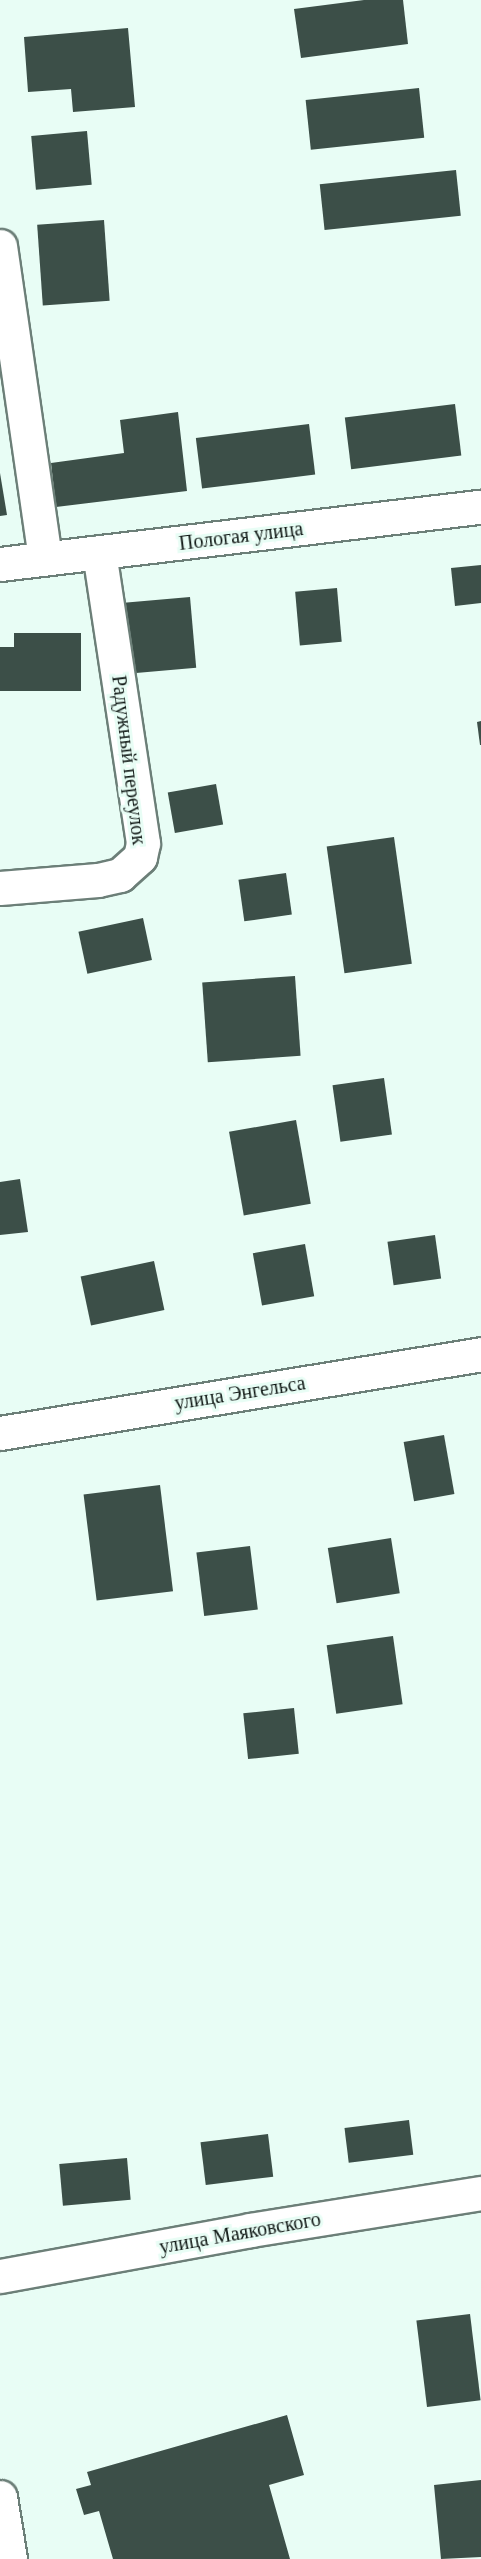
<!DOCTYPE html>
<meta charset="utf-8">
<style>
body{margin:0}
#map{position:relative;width:481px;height:2559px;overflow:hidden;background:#e8fdf5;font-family:Georgia,serif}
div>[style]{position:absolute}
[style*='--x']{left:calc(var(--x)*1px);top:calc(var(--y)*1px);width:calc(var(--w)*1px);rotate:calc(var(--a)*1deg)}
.building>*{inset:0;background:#3c4f48;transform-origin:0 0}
.roads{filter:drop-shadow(2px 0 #6c7f78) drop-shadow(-2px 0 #6c7f78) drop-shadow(0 2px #6c7f78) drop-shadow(0 -2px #6c7f78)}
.minor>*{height:33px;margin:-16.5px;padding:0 16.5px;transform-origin:16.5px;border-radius:16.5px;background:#fff}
span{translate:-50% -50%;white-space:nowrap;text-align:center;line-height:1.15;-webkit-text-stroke:6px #e8fdf5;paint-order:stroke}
.street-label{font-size:20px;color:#101815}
</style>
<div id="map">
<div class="building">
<i style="clip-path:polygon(364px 0,403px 0,408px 44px,301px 58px,294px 9px)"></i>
<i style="clip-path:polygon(128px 28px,135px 107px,73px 112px,71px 89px,28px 92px,24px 37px)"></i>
<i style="left:419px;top:88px;width:50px;height:114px;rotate:84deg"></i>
<i style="left:87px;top:131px;width:54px;height:56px;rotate:85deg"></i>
<i style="left:456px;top:170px;width:46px;height:137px;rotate:84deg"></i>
<i style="left:104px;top:220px;width:81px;height:67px;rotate:86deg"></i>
<i style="left:455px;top:404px;width:52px;height:111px;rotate:83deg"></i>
<i style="clip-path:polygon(178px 412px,187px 491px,56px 507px,51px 463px,124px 453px,120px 420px)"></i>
<i style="left:309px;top:424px;width:51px;height:114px;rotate:83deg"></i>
<i style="clip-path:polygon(0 473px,7px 515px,0 516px)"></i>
<i style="clip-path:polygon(481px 565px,481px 603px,455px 606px,451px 568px)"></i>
<i style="left:337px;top:588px;width:54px;height:42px;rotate:85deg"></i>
<i style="left:190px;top:597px;width:71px;height:69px;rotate:85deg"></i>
<i style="clip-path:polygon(14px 633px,81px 633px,81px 691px,0 691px,0 647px,14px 647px)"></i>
<i style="clip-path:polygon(481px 721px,481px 745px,480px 745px,477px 722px)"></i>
<i style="left:216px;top:784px;width:41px;height:49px;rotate:80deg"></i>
<i style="left:394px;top:837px;width:128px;height:68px;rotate:82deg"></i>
<i style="left:286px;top:873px;width:42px;height:48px;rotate:82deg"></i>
<i style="left:143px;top:918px;width:43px;height:66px;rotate:78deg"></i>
<i style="left:295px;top:976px;width:80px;height:93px;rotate:86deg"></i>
<i style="left:384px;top:1078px;width:57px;height:52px;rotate:82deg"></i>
<i style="left:296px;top:1120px;width:85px;height:68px;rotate:80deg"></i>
<i style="clip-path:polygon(20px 1179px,28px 1232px,0 1235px,0 1182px)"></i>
<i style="left:435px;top:1235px;width:44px;height:48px;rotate:82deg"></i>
<i style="left:305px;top:1244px;width:53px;height:53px;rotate:80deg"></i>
<i style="left:154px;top:1261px;width:50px;height:75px;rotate:78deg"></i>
<i style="left:444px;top:1435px;width:60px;height:41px;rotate:80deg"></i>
<i style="left:160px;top:1485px;width:107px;height:77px;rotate:83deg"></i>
<i style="left:391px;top:1538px;width:56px;height:64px;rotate:81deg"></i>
<i style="left:250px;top:1546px;width:64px;height:54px;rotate:83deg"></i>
<i style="left:393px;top:1636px;width:69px;height:67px;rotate:82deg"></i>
<i style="left:294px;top:1708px;width:46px;height:51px;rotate:84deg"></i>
<i style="left:409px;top:2120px;width:35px;height:65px;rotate:83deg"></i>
<i style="left:268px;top:2134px;width:43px;height:68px;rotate:83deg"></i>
<i style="left:127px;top:2158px;width:42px;height:68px;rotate:85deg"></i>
<i style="left:470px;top:2314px;width:87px;height:54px;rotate:83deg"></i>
<i style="clip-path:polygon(287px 2415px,304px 2475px,269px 2485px,290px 2559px,113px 2559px,99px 2511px,84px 2515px,76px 2489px,91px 2485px,87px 2472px)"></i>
<i style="clip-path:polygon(481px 2480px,481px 2557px,441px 2559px,434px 2485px)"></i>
</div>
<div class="roads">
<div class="minor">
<i style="--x:0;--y:246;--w:315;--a:81.8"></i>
<i style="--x:0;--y:564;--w:484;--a:-6.8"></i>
<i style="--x:0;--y:888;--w:98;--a:-4.7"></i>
<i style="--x:98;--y:880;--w:23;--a:-13"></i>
<i style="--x:120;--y:875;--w:27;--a:-42"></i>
<i style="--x:140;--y:857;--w:14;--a:-78"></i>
<i style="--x:143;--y:843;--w:294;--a:-98.6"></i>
<i style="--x:0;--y:1433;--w:487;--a:-9.3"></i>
<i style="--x:0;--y:2276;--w:254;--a:-10.4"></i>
<i style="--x:250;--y:2230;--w:234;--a:-9.1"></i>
<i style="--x:0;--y:2497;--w:63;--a:80.8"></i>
</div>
</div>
<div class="street-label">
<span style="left:241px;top:536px;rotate:-7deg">Пологая улица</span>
<span style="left:129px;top:760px;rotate:83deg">Радужный переулок</span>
<span style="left:240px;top:1393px;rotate:-9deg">улица Энгельса</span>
<span style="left:240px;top:2233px;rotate:-10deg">улица Маяковского</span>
</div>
</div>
